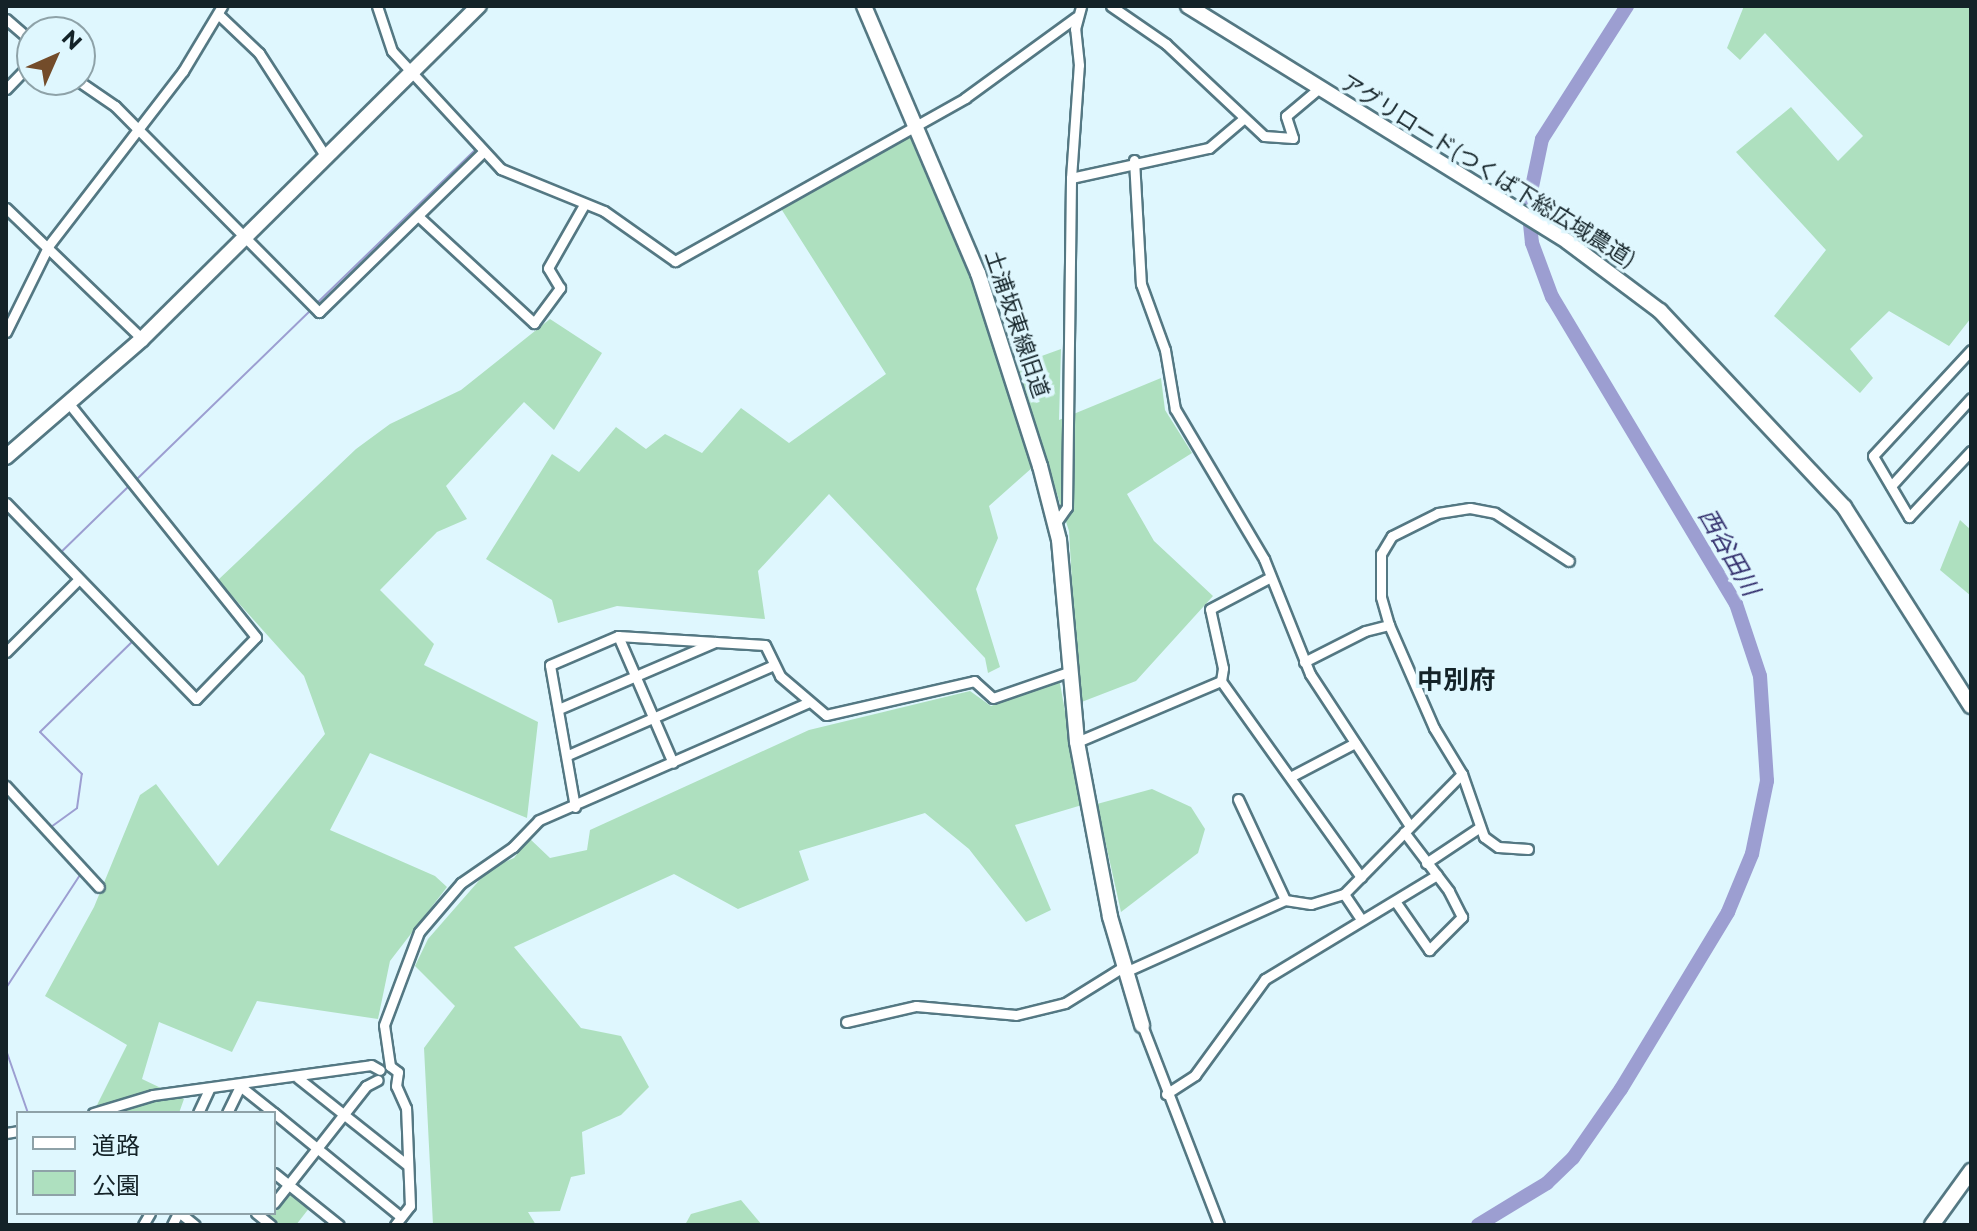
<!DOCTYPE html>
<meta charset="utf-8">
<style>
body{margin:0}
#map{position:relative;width:1977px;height:1231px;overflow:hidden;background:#dff7fe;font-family:Montserrat,"Noto Sans JP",sans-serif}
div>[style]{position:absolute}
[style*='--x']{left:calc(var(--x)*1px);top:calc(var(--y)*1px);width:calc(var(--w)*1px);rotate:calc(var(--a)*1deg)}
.green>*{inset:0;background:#aee0bf}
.stream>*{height:2px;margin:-1px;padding:0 1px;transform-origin:1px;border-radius:1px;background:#9c9ed1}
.river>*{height:14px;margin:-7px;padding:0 7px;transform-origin:7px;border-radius:7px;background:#9c9ed1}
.roads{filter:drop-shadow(2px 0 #547883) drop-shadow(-2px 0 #547883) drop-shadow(0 2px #547883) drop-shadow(0 -2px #547883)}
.street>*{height:9px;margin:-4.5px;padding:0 4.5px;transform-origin:4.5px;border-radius:4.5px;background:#fff}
.secondary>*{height:14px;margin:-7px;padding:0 7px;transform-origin:7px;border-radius:7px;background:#fff}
.primary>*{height:14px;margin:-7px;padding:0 7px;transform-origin:7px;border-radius:7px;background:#fff}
span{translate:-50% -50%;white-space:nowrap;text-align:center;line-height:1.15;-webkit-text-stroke:7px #dff7fe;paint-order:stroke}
.street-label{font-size:22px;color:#142328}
.water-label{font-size:24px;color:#322e6c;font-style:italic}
.quarter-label{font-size:26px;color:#142328;font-weight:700}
.frame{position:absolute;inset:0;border:8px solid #142328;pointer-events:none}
.legend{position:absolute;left:16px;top:1111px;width:260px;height:104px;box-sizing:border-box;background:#dff7fe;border:2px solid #8ea2a8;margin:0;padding:10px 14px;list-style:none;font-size:24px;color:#142328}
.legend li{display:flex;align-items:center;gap:16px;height:40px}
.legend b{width:40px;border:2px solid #8ea2a8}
.north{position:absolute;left:16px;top:16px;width:80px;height:80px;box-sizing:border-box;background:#dff7fe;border:2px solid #8ea2a8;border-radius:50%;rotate:45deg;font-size:22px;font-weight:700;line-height:32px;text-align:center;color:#142328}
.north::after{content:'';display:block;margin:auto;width:28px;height:36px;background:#734c2a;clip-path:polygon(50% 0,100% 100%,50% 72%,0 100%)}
</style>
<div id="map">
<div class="green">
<i style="clip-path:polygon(1744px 6px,1971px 6px,1971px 318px,1949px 346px,1889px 311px,1850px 349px,1873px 378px,1860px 393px,1774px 316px,1826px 250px,1736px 152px,1791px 107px,1838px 161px,1863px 136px,1765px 33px,1740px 60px,1727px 48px)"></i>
<i style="clip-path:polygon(911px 135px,963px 253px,1006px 369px,1061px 349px,1059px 420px,1161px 378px,1165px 410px,1192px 453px,1127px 494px,1154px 541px,1213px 596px,1136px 681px,1079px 703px,1069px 531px,1048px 466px,1033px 467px,989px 506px,998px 538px,976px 589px,1000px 667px,988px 673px,985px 658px,829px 494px,758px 571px,765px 619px,617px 606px,558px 623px,552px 600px,486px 559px,552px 454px,579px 472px,616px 427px,646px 449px,665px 434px,702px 453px,741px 408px,789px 443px,886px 374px,780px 207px)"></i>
<i style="clip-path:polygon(550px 319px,602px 353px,554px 430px,524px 402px,446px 486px,467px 519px,437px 532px,380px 590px,434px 644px,424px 665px,538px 722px,527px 818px,370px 753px,330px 830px,435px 876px,447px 887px,390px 961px,378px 1019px,257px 1001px,232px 1052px,159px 1022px,142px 1079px,184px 1099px,179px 1113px,93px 1113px,127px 1045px,45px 996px,94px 907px,140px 795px,156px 784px,218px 866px,325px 734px,304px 676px,218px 580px,356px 449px,390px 424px,461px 390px)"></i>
<i style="clip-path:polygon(1960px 520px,1971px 530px,1971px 596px,1940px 570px)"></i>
<i style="clip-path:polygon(1059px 678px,1082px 805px,1015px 825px,1051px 910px,1026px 922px,969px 849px,925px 813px,799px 851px,809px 880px,738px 909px,674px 874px,514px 947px,581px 1028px,621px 1036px,649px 1087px,621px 1115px,582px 1132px,585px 1174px,571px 1177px,560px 1211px,528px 1212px,536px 1225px,433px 1225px,424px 1048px,455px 1006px,415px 966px,428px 939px,490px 868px,514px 858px,529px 838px,550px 858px,587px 850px,590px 830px,809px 730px,970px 691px,991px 706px)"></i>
<i style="clip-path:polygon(1152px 789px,1191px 807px,1205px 829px,1198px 853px,1121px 912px,1097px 804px)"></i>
<i style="clip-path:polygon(290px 1191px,310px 1207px,296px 1225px,276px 1225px,268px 1218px)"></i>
<i style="clip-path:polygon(741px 1200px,762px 1225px,685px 1225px,691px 1214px)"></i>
</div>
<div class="stream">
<i style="--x:315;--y:305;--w:224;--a:-44.1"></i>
<i style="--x:135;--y:481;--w:245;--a:-44.2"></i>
<i style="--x:130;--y:485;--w:96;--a:135.8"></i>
<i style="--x:61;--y:552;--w:113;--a:46.4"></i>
<i style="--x:85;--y:867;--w:52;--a:-130.4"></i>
<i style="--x:51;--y:827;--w:32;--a:-36"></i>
<i style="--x:77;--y:808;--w:34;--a:-82"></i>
<i style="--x:82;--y:774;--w:59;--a:-135"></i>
<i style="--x:40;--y:732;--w:130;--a:-44.4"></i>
<i style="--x:6;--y:988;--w:139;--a:-56.8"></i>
<i style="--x:6;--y:1050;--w:67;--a:70.8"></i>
</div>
<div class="river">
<i style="--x:1478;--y:1225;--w:81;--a:-31.3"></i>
<i style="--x:1547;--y:1183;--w:36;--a:-44"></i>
<i style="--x:1573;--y:1158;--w:84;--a:-55.2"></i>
<i style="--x:1621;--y:1089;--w:207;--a:-58.8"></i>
<i style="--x:1728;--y:912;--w:63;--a:-67.5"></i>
<i style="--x:1752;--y:854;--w:75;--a:-78.4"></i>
<i style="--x:1767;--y:781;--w:105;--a:-93.8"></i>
<i style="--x:1760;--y:676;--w:76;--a:-108.4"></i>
<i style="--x:1736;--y:604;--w:358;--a:-120.9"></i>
<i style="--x:1552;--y:297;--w:58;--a:-110.3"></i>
<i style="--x:1532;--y:243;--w:37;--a:-96"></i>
<i style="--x:1528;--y:206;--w:68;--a:-78.2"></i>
<i style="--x:1542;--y:139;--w:158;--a:-57.4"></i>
</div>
<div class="roads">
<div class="street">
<i style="--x:377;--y:6;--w:47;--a:71.6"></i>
<i style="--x:392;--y:51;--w:161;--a:47.3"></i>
<i style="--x:501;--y:169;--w:111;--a:22.2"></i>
<i style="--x:604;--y:211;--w:87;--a:35.2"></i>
<i style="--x:675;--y:261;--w:333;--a:-29.3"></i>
<i style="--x:965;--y:98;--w:137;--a:-36.1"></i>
<i style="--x:1111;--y:6;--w:67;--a:34.6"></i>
<i style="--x:1166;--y:44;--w:134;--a:43.2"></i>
<i style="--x:1264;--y:136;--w:29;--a:4"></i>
<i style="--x:1293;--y:138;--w:23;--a:-108"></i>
<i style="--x:1286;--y:116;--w:40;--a:-40"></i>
<i style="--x:218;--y:14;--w:57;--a:43.6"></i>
<i style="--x:259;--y:53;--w:124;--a:57.2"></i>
<i style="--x:6;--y:19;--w:35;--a:41"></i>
<i style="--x:77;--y:80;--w:46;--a:34.4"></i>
<i style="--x:115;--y:106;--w:290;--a:45.3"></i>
<i style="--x:319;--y:312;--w:229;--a:-44.3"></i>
<i style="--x:6;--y:89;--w:37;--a:-46"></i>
<i style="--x:1134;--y:160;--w:124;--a:86.8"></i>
<i style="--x:1141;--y:284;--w:70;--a:70"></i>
<i style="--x:1165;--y:350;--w:60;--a:80.4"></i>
<i style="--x:1175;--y:409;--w:174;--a:59.3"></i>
<i style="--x:1264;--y:559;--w:124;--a:68.2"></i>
<i style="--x:1310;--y:674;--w:182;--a:56.7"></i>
<i style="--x:1071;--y:178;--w:141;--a:-12.3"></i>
<i style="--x:1209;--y:148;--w:43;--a:-40.3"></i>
<i style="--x:6;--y:208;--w:189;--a:43.9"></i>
<i style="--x:418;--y:216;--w:158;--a:42.7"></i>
<i style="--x:534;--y:323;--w:44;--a:-53.4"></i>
<i style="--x:560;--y:288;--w:23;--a:-121"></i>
<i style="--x:548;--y:268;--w:73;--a:-60.3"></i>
<i style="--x:6;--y:332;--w:97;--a:-63.7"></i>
<i style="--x:49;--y:245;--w:220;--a:-52.4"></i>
<i style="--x:183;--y:71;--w:76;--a:-59"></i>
<i style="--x:1971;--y:350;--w:144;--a:132.8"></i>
<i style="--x:1873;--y:456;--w:71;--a:59.5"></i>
<i style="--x:1909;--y:517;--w:91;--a:-46.8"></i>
<i style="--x:1891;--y:486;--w:119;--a:-47.7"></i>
<i style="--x:6;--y:503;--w:273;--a:45.9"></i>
<i style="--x:196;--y:699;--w:86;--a:-45.9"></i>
<i style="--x:256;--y:637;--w:297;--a:-128.7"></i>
<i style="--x:1055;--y:524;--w:21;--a:-55"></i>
<i style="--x:1067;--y:507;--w:329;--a:-89.3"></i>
<i style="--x:1071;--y:178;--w:113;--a:-86"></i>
<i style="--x:1079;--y:65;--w:36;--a:-96"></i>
<i style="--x:1075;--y:29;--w:24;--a:-75"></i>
<i style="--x:618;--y:636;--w:138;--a:66.6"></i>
<i style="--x:6;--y:652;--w:103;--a:-45"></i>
<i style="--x:1304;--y:662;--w:68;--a:-26.9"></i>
<i style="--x:1365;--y:631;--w:25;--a:-14"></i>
<i style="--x:1221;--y:681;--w:13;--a:-81"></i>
<i style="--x:1223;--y:668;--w:60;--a:-102.4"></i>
<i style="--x:1210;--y:609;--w:67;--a:-27.7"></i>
<i style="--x:561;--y:708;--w:168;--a:-23.2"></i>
<i style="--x:1077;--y:742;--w:156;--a:-23"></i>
<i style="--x:1221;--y:681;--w:241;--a:54.5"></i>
<i style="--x:568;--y:755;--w:225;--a:-23.6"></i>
<i style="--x:1292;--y:776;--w:71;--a:-27.6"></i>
<i style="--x:6;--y:786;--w:137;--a:47.4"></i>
<i style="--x:1238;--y:799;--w:111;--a:65"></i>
<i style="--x:575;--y:807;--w:144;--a:-100"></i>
<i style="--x:550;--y:665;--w:74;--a:-23.1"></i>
<i style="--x:618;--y:636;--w:147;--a:3.5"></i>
<i style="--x:765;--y:645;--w:34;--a:64"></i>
<i style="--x:780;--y:676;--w:60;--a:40.3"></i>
<i style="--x:826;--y:715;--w:152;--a:-12.9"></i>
<i style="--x:974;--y:681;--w:25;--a:42"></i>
<i style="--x:993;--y:698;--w:79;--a:-19.1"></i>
<i style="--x:1528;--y:849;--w:30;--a:-176"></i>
<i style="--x:1498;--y:847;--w:17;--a:-144"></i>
<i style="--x:1484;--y:837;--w:67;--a:-109.2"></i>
<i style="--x:1462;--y:774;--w:54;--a:-121.3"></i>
<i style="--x:1434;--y:728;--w:112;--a:-113.6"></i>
<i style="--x:1389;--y:625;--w:29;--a:-106"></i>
<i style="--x:1381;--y:597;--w:43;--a:-90"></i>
<i style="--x:1381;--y:554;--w:21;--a:-59"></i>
<i style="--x:1392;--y:536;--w:51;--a:-26.6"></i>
<i style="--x:1438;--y:513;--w:32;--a:-9"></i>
<i style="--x:1470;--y:508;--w:25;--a:11"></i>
<i style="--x:1495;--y:513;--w:88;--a:33"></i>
<i style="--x:1426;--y:863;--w:65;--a:-33.7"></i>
<i style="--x:1344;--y:894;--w:30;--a:56"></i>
<i style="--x:1395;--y:901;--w:60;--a:55.2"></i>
<i style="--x:1429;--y:950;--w:47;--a:-45"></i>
<i style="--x:1462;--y:917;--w:29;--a:-117"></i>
<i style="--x:1449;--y:891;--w:74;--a:-127.3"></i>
<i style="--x:1125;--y:972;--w:175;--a:-24.2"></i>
<i style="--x:1285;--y:900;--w:26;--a:9"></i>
<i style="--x:1311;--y:904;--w:34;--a:-17"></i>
<i style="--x:1344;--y:894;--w:168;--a:-45.5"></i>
<i style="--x:846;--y:1022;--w:72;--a:-12.9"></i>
<i style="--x:916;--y:1006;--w:100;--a:5.1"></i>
<i style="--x:1016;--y:1015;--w:50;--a:-13.8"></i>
<i style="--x:1065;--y:1003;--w:68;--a:-31.8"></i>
<i style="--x:1142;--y:1025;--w:214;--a:68.9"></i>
<i style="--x:298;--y:1078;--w:138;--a:38.5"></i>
<i style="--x:1166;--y:1094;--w:35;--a:-33"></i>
<i style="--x:1195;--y:1075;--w:119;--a:-53.9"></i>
<i style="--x:1265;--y:979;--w:201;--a:-31.2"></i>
<i style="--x:93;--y:1113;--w:63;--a:-16.7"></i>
<i style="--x:153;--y:1095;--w:220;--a:-7.8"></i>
<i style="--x:371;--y:1065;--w:10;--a:29"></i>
<i style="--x:198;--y:1113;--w:26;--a:-65"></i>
<i style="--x:227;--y:1113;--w:30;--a:-64"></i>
<i style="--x:240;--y:1086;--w:43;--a:38.5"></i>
<i style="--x:274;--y:1113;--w:164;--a:39.3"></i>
<i style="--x:6;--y:1133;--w:12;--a:-9"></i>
<i style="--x:274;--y:1173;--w:83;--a:38.7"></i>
<i style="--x:274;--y:1203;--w:149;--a:-51.8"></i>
<i style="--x:366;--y:1086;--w:13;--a:-27"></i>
<i style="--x:180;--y:1213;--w:19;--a:39"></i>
<i style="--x:256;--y:1213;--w:19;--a:39"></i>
<i style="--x:143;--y:1225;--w:14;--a:-60"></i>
<i style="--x:172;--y:1225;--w:13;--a:-63"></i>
<i style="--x:395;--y:1225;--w:24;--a:-52"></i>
<i style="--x:410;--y:1206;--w:98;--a:-92.3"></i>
<i style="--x:406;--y:1108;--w:24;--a:-114"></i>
<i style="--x:396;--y:1086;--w:14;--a:-82"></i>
<i style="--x:398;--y:1072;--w:10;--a:-143"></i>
<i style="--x:390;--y:1066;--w:41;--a:-98.3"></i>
<i style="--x:384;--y:1025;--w:99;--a:-69.4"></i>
<i style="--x:419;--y:932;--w:65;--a:-49.4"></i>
<i style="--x:461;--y:883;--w:63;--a:-34.7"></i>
<i style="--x:513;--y:847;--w:37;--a:-46"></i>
<i style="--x:539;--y:820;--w:292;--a:-23.6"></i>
</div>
<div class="secondary">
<i style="--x:864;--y:6;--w:290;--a:66.9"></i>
<i style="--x:978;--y:273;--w:203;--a:72.2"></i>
<i style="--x:1040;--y:466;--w:76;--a:75.6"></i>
<i style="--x:1059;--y:540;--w:203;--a:84.9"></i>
<i style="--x:1077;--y:742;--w:178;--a:79.3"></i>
<i style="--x:1110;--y:917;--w:113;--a:73.5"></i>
<i style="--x:1188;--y:6;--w:447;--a:31.8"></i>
<i style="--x:1568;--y:242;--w:115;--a:36.9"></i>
<i style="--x:1660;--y:311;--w:269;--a:46.8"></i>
<i style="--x:1844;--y:507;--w:236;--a:57.5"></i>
<i style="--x:6;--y:457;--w:180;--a:-40.9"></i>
<i style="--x:142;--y:339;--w:474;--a:-44.7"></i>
</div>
<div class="primary">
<i style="--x:1932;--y:1225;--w:67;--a:-54.2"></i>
</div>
</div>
<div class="street-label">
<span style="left:1488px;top:171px;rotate:32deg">アグリロード(つくば下総広域農道)</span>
<span style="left:1017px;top:324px;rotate:71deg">土浦坂東線旧道</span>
</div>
<div class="water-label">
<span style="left:1729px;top:552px;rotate:60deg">西谷田川</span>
</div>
<div class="quarter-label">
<span style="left:1456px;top:681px">中別府</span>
</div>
<div class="frame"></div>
<ul class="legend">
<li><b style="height:10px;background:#fff"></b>道路</li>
<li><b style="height:22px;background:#aee0bf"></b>公園</li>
</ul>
<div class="north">N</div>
</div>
